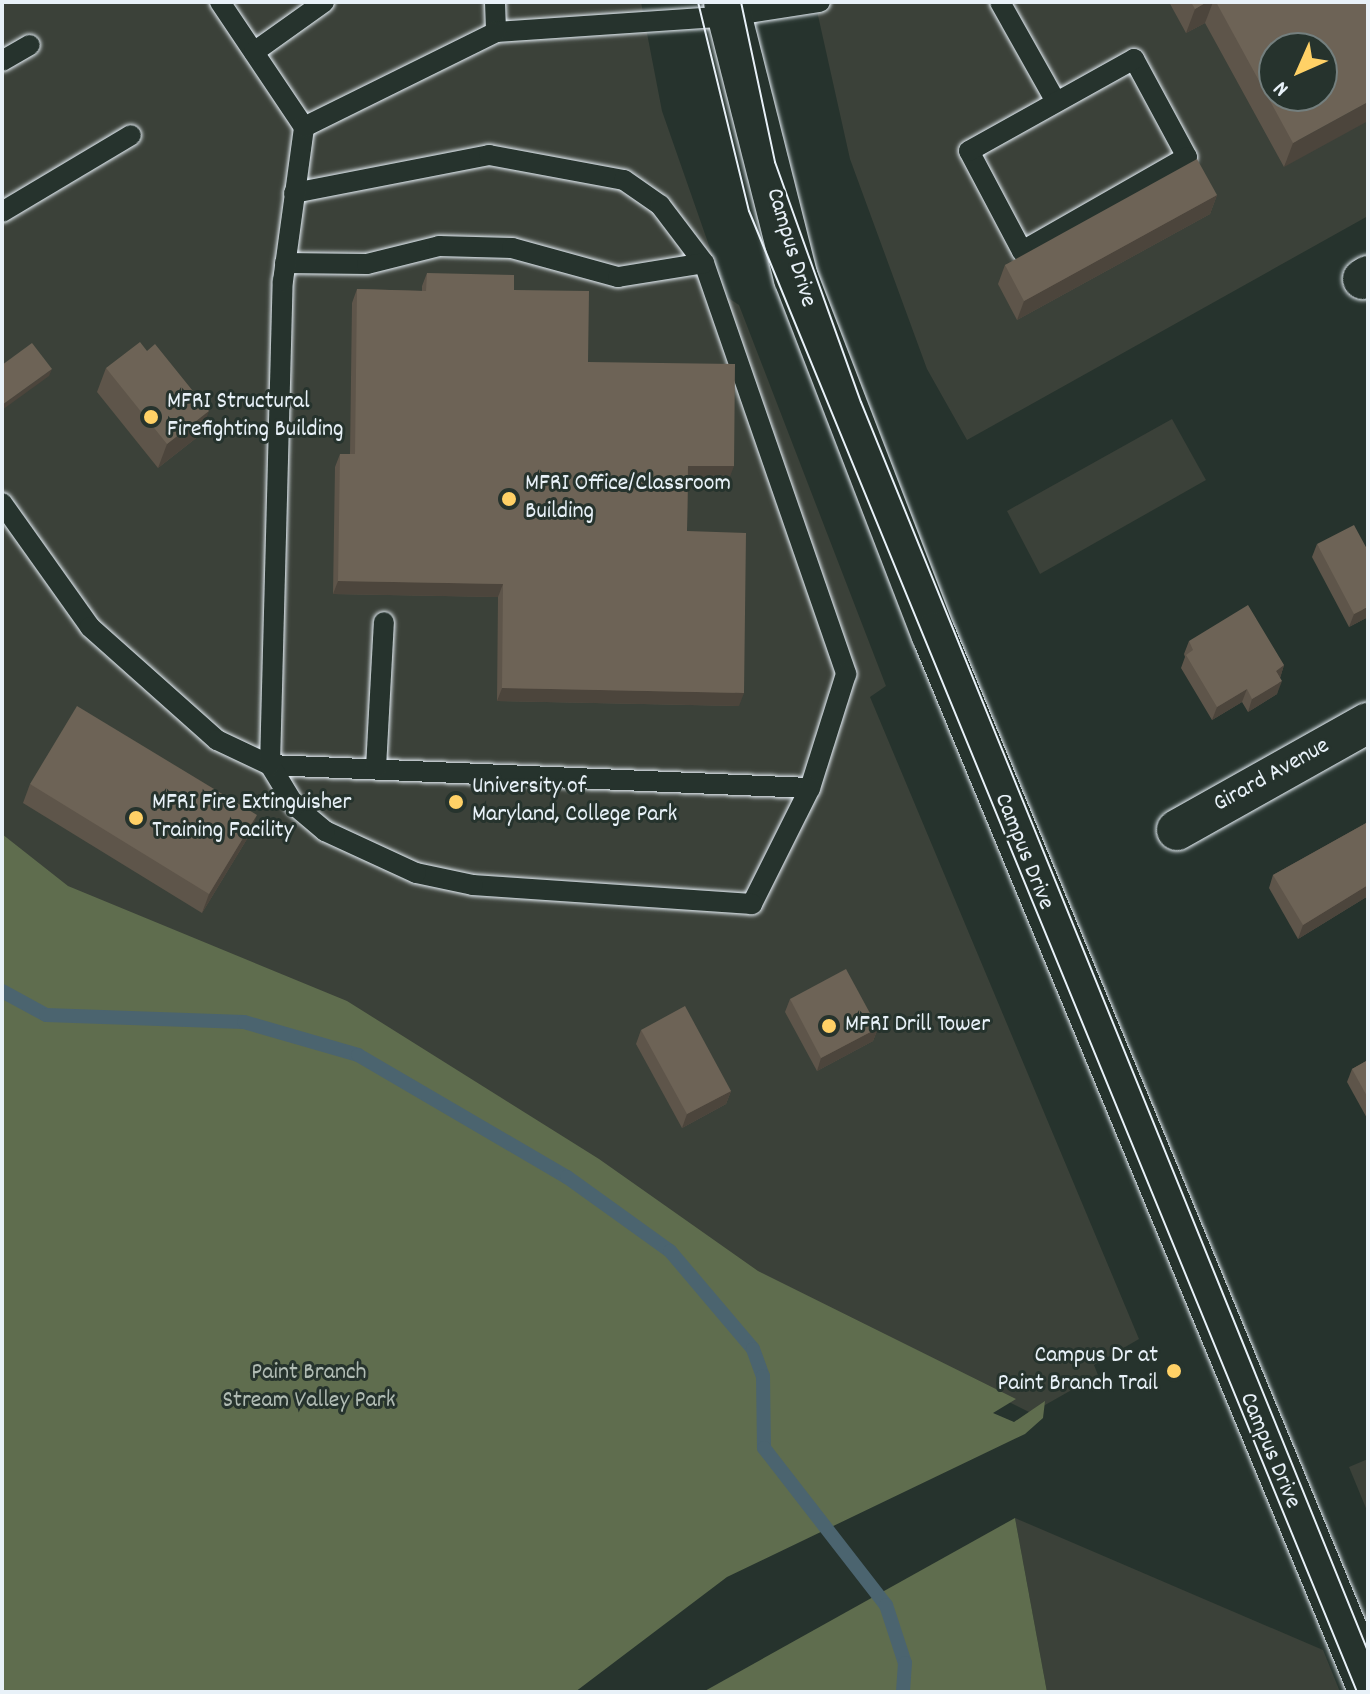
<!DOCTYPE html>
<style>
body{margin:0}
#map{position:relative;width:1370px;height:1694px;overflow:hidden;background:#26332d;font-family:Dekko,sans-serif}
div>[style]{position:absolute}
.built>*{inset:0;background:#3b4139}
.green>*{inset:0;background:#5f6d4e}
.stream>*{height:14px;margin:-7px;padding:0 7px;transform-origin:7px;border-radius:7px;background:#4b646f}
.roads{filter:drop-shadow(0 0 2px #e8f1f8) drop-shadow(0 0 2px #e8f1f8)}
.service>*{height:20px;margin:-10px;padding:0 10px;transform-origin:10px;border-radius:10px;background:#26332d}
.minor>*{height:40px;margin:-20px;padding:0 20px;transform-origin:20px;border-radius:20px;background:#26332d}
.secondary>*{height:44px;margin:-22px;padding:0 22px;transform-origin:22px;border-radius:22px;background:#26332d}
.tram>*{height:2px;margin:-1px;padding:0 1px;transform-origin:1px;border-radius:1px;background:#e8f1f8}
.wall>*{inset:0;background:#5e554a}
.shaded-wall>*{inset:0;background:#4c453c}
.building>*{inset:0;background:#6d6356}
.dots>*{width:22px;height:22px;translate:-50% -50%;box-sizing:border-box;border:4px solid #26332d;border-radius:50%}
span{translate:-50% -50%;white-space:nowrap;text-align:center;line-height:1.15;-webkit-text-stroke:6px #26332d;paint-order:stroke}
.street-label{font-size:24px;color:#e8f1f8}
.poi-label{font-size:24px;color:#e8f1f8}
.left{translate:0 -50%;text-align:left}
.right{translate:-100% -50%;text-align:right}
.park-label{font-size:24px;color:#b1bcb4}
.frame{position:absolute;inset:0;border:4px solid #e8f1f8;pointer-events:none}
.north{position:absolute;left:1258px;top:32px;width:80px;height:80px;box-sizing:border-box;background:#26332d;border:2px solid #747f7e;border-radius:50%;rotate:225deg;font-size:22px;font-weight:700;line-height:32px;text-align:center;color:#e8f1f8}
.north::after{content:'';display:block;margin:auto;width:28px;height:36px;background:#ffd166;clip-path:polygon(50% 0,100% 100%,50% 72%,0 100%)}
</style>
<div id="map">
<div class="built">
<i style="clip-path:polygon(2px 2px,641px 2px,662px 111px,727px 297px,739px 305px,886px 686px,870px 697px,1139px 1339px,1094px 1365px,1098px 1375px,1031px 1413px,2px 904px)"></i>
<i style="clip-path:polygon(evenodd,815px 2px,1368px 2px,1368px 216px,967px 440px,927px 369px,850px 159px,815px 2px,1274px 48px,1322px 48px,1322px 96px,1274px 96px,1274px 48px)"></i>
<i style="clip-path:polygon(1172px 419px,1206px 480px,1040px 574px,1007px 511px)"></i>
<i style="clip-path:polygon(1368px 1459px,1368px 1513px,1349px 1467px)"></i>
<i style="clip-path:polygon(1015px 1518px,1323px 1650px,1340px 1692px,1047px 1692px)"></i>
</div>
<div class="green">
<i style="clip-path:polygon(2px 834px,68px 886px,347px 1001px,599px 1159px,758px 1271px,1016px 1399px,993px 1413px,1014px 1422px,1045px 1401px,1043px 1418px,1025px 1434px,727px 1577px,575px 1692px,2px 1692px)"></i>
<i style="clip-path:polygon(1015px 1518px,1047px 1692px,703px 1692px)"></i>
</div>
<div class="stream">
<i style="left:2px;top:991px;width:50px;rotate:28.6deg"></i>
<i style="left:46px;top:1015px;width:198px;rotate:2deg"></i>
<i style="left:244px;top:1022px;width:119px;rotate:16.1deg"></i>
<i style="left:358px;top:1055px;width:242px;rotate:30.3deg"></i>
<i style="left:567px;top:1177px;width:127px;rotate:35.7deg"></i>
<i style="left:670px;top:1251px;width:128px;rotate:49.7deg"></i>
<i style="left:753px;top:1349px;width:29px;rotate:70deg"></i>
<i style="left:763px;top:1376px;width:72px;rotate:89.2deg"></i>
<i style="left:764px;top:1448px;width:199px;rotate:52.2deg"></i>
<i style="left:886px;top:1605px;width:61px;rotate:71.9deg"></i>
<i style="left:905px;top:1663px;width:29px;rotate:94deg"></i>
</div>
<div class="roads">
<div class="service">
<i style="left:220px;top:2px;width:151px;rotate:56.1deg"></i>
<i style="left:495px;top:2px;width:30px;rotate:88deg"></i>
<i style="left:496px;top:32px;width:233px;rotate:-3.9deg"></i>
<i style="left:728px;top:16px;width:93px;rotate:-8.7deg"></i>
<i style="left:1000px;top:2px;width:112px;rotate:60.7deg"></i>
<i style="left:254px;top:52px;width:86px;rotate:-35.5deg"></i>
<i style="left:1134px;top:59px;width:111px;rotate:61.6deg"></i>
<i style="left:1187px;top:157px;width:190px;rotate:150.3deg"></i>
<i style="left:1022px;top:251px;width:113px;rotate:-117.9deg"></i>
<i style="left:969px;top:151px;width:189px;rotate:-29.1deg"></i>
<i style="left:2px;top:61px;width:32px;rotate:-30deg"></i>
<i style="left:294px;top:193px;width:199px;rotate:-11deg"></i>
<i style="left:489px;top:155px;width:137px;rotate:10.5deg"></i>
<i style="left:624px;top:180px;width:44px;rotate:34.8deg"></i>
<i style="left:660px;top:205px;width:73px;rotate:52.8deg"></i>
<i style="left:704px;top:263px;width:435px;rotate:70.9deg"></i>
<i style="left:846px;top:674px;width:120px;rotate:107.5deg"></i>
<i style="left:2px;top:212px;width:150px;rotate:-30.8deg"></i>
<i style="left:285px;top:263px;width:82px;rotate:0.7deg"></i>
<i style="left:367px;top:264px;width:74px;rotate:-14deg"></i>
<i style="left:439px;top:246px;width:73px;rotate:1.6deg"></i>
<i style="left:512px;top:248px;width:110px;rotate:15.3deg"></i>
<i style="left:618px;top:277px;width:87px;rotate:-9.2deg"></i>
<i style="left:2px;top:503px;width:152px;rotate:54.6deg"></i>
<i style="left:90px;top:627px;width:170px;rotate:41.7deg"></i>
<i style="left:217px;top:740px;width:59px;rotate:25.3deg"></i>
<i style="left:270px;top:765px;width:540px;rotate:2.44deg"></i>
<i style="left:810px;top:788px;width:130px;rotate:116.6deg"></i>
<i style="left:752px;top:904px;width:280px;rotate:-176.1deg"></i>
<i style="left:473px;top:885px;width:58px;rotate:-168.1deg"></i>
<i style="left:416px;top:873px;width:100px;rotate:-155.2deg"></i>
<i style="left:325px;top:831px;width:39px;rotate:-140deg"></i>
<i style="left:295px;top:806px;width:48px;rotate:-121.4deg"></i>
<i style="left:270px;top:765px;width:484px;rotate:-88.5deg"></i>
<i style="left:283px;top:281px;width:155px;rotate:-82.2deg"></i>
<i style="left:304px;top:127px;width:214px;rotate:-26.3deg"></i>
<i style="left:376px;top:768px;width:146px;rotate:-86.9deg"></i>
</div>
<div class="minor">
<i style="left:1363px;top:279px;width:6px;rotate:-31deg"></i>
<i style="left:1177px;top:830px;width:219px;rotate:-29.3deg"></i>
</div>
<div class="secondary">
<i style="left:726px;top:2px;width:285px;rotate:75.8deg"></i>
<i style="left:796px;top:278px;width:383px;rotate:68.9deg"></i>
<i style="left:934px;top:635px;width:1136px;rotate:67.54deg"></i>
</div>
</div>
<div class="tram">
<i style="left:698px;top:2px;width:215px;rotate:76.3deg"></i>
<i style="left:749px;top:211px;width:1601px;rotate:67.68deg"></i>
<i style="left:741px;top:2px;width:164px;rotate:78deg"></i>
<i style="left:775px;top:162px;width:255px;rotate:70.3deg"></i>
<i style="left:861px;top:402px;width:1348px;rotate:67.91deg"></i>
</div>
<div class="wall">
<i style="clip-path:polygon(1169px 2px,1368px 2px,1284px 167px,1205px 23px,1186px 33px)"></i>
<i style="clip-path:polygon(1217px 195px,1210px 214px,1017px 320px,998px 284px,1005px 265px)"></i>
<i style="clip-path:polygon(427px 273px,514px 290px,588px 362px,729px 479px,688px 479px,687px 531px,739px 706px,497px 701px,498px 597px,333px 594px,335px 467px,340px 454px,350px 454px,352px 303px,357px 289px,422px 291px,422px 286px)"></i>
<i style="clip-path:polygon(106px 368px,200px 435px,158px 468px,97px 392px)"></i>
<i style="clip-path:polygon(1317px 544px,1368px 617px,1349px 627px,1312px 557px)"></i>
<i style="clip-path:polygon(1189px 641px,1284px 665px,1280px 678px,1277px 694px,1248px 712px,1242px 702px,1212px 720px,1181px 668px,1185px 657px,1184px 654px)"></i>
<i style="clip-path:polygon(30px 784px,250px 834px,202px 913px,23px 803px)"></i>
<i style="clip-path:polygon(1368px 822px,1368px 896px,1298px 939px,1269px 888px,1273px 875px)"></i>
<i style="clip-path:polygon(790px 999px,878px 1028px,873px 1041px,817px 1071px,785px 1012px)"></i>
<i style="clip-path:polygon(641px 1030px,731px 1091px,726px 1104px,682px 1128px,636px 1044px)"></i>
<i style="clip-path:polygon(1368px 1060px,1368px 1120px,1347px 1082px,1352px 1069px)"></i>
</div>
<div class="shaded-wall">
<i style="clip-path:polygon(1207px 2px,1213px 2px,1205px 23px,1186px 33px,1195px 9px)"></i>
<i style="clip-path:polygon(1368px 102px,1368px 121px,1284px 167px,1293px 143px)"></i>
<i style="clip-path:polygon(1217px 195px,1210px 214px,1017px 320px,1024px 301px)"></i>
<i style="clip-path:polygon(52px 369px,49px 376px,2px 410px,2px 405px)"></i>
<i style="clip-path:polygon(209px 411px,200px 435px,158px 468px,167px 444px)"></i>
<i style="clip-path:polygon(688px 466px,734px 466px,729px 479px,683px 479px)"></i>
<i style="clip-path:polygon(338px 581px,503px 584px,498px 597px,333px 594px)"></i>
<i style="clip-path:polygon(1368px 607px,1368px 617px,1349px 627px,1354px 614px)"></i>
<i style="clip-path:polygon(1284px 665px,1280px 678px,1276px 671px)"></i>
<i style="clip-path:polygon(1282px 681px,1277px 694px,1248px 712px,1252px 699px)"></i>
<i style="clip-path:polygon(502px 688px,744px 693px,739px 706px,497px 701px)"></i>
<i style="clip-path:polygon(1247px 689px,1242px 702px,1212px 720px,1217px 707px)"></i>
<i style="clip-path:polygon(257px 815px,250px 834px,202px 913px,209px 894px)"></i>
<i style="clip-path:polygon(1368px 885px,1368px 896px,1298px 939px,1303px 925px)"></i>
<i style="clip-path:polygon(878px 1028px,873px 1041px,817px 1071px,821px 1058px)"></i>
<i style="clip-path:polygon(731px 1091px,726px 1104px,682px 1128px,687px 1114px)"></i>
</div>
<div class="building">
<i style="clip-path:polygon(1191px 2px,1207px 2px,1195px 9px)"></i>
<i style="clip-path:polygon(evenodd,1216px 2px,1368px 2px,1368px 102px,1293px 143px,1216px 2px,1274px 48px,1322px 48px,1322px 96px,1274px 96px,1274px 48px)"></i>
<i style="clip-path:polygon(1197px 159px,1217px 195px,1024px 301px,1005px 265px)"></i>
<i style="clip-path:polygon(427px 273px,514px 275px,514px 290px,589px 291px,588px 362px,735px 364px,734px 466px,688px 466px,687px 531px,746px 533px,744px 693px,502px 688px,503px 584px,338px 581px,340px 454px,355px 454px,357px 289px,426px 291px)"></i>
<i style="clip-path:polygon(140px 342px,147px 351px,155px 344px,209px 411px,167px 444px,106px 368px)"></i>
<i style="clip-path:polygon(32px 343px,52px 369px,2px 405px,2px 365px)"></i>
<i style="clip-path:polygon(1354px 525px,1367px 549px,1368px 548px,1368px 607px,1354px 614px,1317px 544px)"></i>
<i style="clip-path:polygon(1248px 605px,1284px 665px,1276px 671px,1282px 681px,1252px 699px,1247px 689px,1217px 707px,1186px 655px,1193px 650px,1189px 641px)"></i>
<i style="clip-path:polygon(77px 706px,257px 815px,209px 894px,30px 784px)"></i>
<i style="clip-path:polygon(1368px 822px,1368px 885px,1303px 925px,1273px 875px)"></i>
<i style="clip-path:polygon(846px 969px,878px 1028px,821px 1058px,790px 999px)"></i>
<i style="clip-path:polygon(685px 1006px,731px 1091px,687px 1114px,641px 1030px)"></i>
<i style="clip-path:polygon(1368px 1060px,1368px 1098px,1352px 1069px)"></i>
</div>
<div class="dots">
<i style="left:151px;top:417px;background:#ffd166"></i>
<i style="left:509px;top:499px;background:#ffd166"></i>
<i style="left:456px;top:802px;background:#ffd166"></i>
<i style="left:136px;top:818px;background:#ffd166"></i>
<i style="left:829px;top:1026px;background:#ffd166"></i>
<i style="left:1174px;top:1371px;background:#ffd166"></i>
</div>
<div class="street-label">
<span style="left:790px;top:248px;rotate:73deg">Campus Drive</span>
<span style="left:1272px;top:776px;rotate:-29deg">Girard Avenue</span>
<span style="left:1023px;top:852px;rotate:68deg">Campus Drive</span>
<span style="left:1269px;top:1451px;rotate:67deg">Campus Drive</span>
</div>
<div class="poi-label">
<span class="left" style="left:167px;top:417px">MFRI Structural<br>Firefighting Building</span>
<span class="left" style="left:525px;top:499px">MFRI Office/Classroom<br>Building</span>
<span class="left" style="left:472px;top:802px">University of<br>Maryland, College Park</span>
<span class="left" style="left:152px;top:818px">MFRI Fire Extinguisher<br>Training Facility</span>
<span class="left" style="left:845px;top:1026px">MFRI Drill Tower</span>
<span class="right" style="left:1158px;top:1371px">Campus Dr at<br>Paint Branch Trail</span>
</div>
<div class="park-label">
<span style="left:309px;top:1388px">Paint Branch<br>Stream Valley Park</span>
</div>
<div class="frame"></div>
<div class="north">N</div>
</div>
